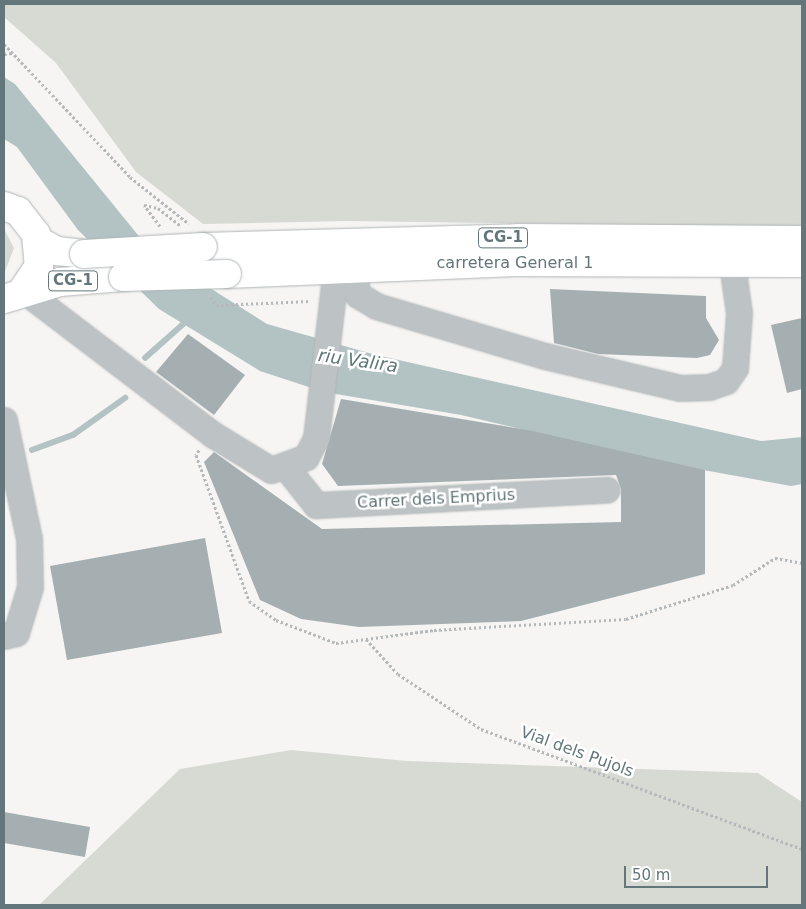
<!DOCTYPE html>
<style>
body{margin:0}
#map{position:relative;width:806px;height:909px;overflow:hidden;background:#f6f5f3;font-family:"DejaVu Sans",sans-serif}
div>[style]{position:absolute}
.green>*{inset:0;background:#d7dad2}
.water>*{inset:0;background:#b3c3c4}
.stream>*{height:5.5px;margin:-2.75px;padding:0 2.75px;transform-origin:2.75px;border-radius:2.75px;background:#b3c3c4}
.building>*{inset:0;background:#a5afb1}
.path>*{height:3px;margin-top:-1.5px;transform-origin:0;background:repeating-linear-gradient(90deg,#b5b9bb 0 2.5px,transparent 0 5px)}
.roads{filter:drop-shadow(0 0 1px #b0b5b7) drop-shadow(0 0 1px #b0b5b7)}
.minor>*{height:25px;margin:-12.5px;padding:0 12.5px;transform-origin:12.5px;border-radius:12.5px;background:#bdc2c4}
.highway>*{height:28px;margin:-14px;padding:0 14px;transform-origin:14px;border-radius:14px;background:#fff}
.bridges{filter:drop-shadow(0 0 1px #b0b5b7) drop-shadow(0 0 1px #b0b5b7)}
.highway-bridge>*{height:28px;margin:-14px;padding:0 14px;transform-origin:14px;border-radius:14px;background:#fff}
span{translate:-50% -50%;white-space:nowrap;text-align:center;line-height:1.15;-webkit-text-stroke:5px #fff;paint-order:stroke}
.shield-label span{padding:1px 4px;background:#fff;border:1px solid;border-radius:4px;-webkit-text-stroke-width:0}
.shield-label{font-size:15px;color:#63767b;font-weight:700}
.street-label{font-size:16px;color:#63767b}
.water-label{font-size:18px;color:#5e7677;font-style:italic}
.frame{position:absolute;inset:0;border:5px solid #63767b;pointer-events:none}
.scale{position:absolute;left:624px;top:866px;width:144px;height:22px;box-sizing:border-box;border:2px solid #63767b;border-top:0;padding-left:6px;font-size:15px;line-height:18px;white-space:nowrap;color:#63767b;-webkit-text-stroke:4px #fff;paint-order:stroke}
</style>
<div id="map">
<div class="green">
<i style="clip-path:polygon(4px 4px,802px 4px,802px 227px,345px 221px,203px 224px,136px 172px,56px 63px,4px 17px)"></i>
<i style="clip-path:polygon(4px 229px,14px 248px,4px 274px)"></i>
<i style="clip-path:polygon(291px 750px,407px 761px,758px 773px,802px 802px,802px 905px,39px 905px,180px 769px)"></i>
</div>
<div class="water">
<i style="clip-path:polygon(4px 77px,15px 84px,151px 251px,267px 324px,376px 355px,761px 441px,802px 437px,802px 484px,791px 486px,670px 464px,461px 415px,324px 392px,260px 371px,159px 309px,78px 230px,17px 147px,4px 139px)"></i>
</div>
<div class="stream">
<i style="left:145px;top:358px;width:57px;rotate:-41.5deg"></i>
<i style="left:32px;top:450px;width:44px;rotate:-20.1deg"></i>
<i style="left:73px;top:435px;width:64px;rotate:-35.4deg"></i>
</div>
<div class="building">
<i style="clip-path:polygon(550px 289px,706px 296px,706px 318px,719px 340px,710px 355px,697px 358px,598px 354px,554px 343px)"></i>
<i style="clip-path:polygon(802px 318px,802px 389px,787px 393px,771px 325px)"></i>
<i style="clip-path:polygon(188px 334px,245px 375px,214px 415px,156px 372px)"></i>
<i style="clip-path:polygon(341px 399px,528px 430px,705px 470px,705px 574px,521px 621px,359px 627px,301px 619px,260px 600px,204px 462px,214px 452px,322px 529px,621px 522px,621px 489px,616px 475px,338px 486px,322px 464px)"></i>
<i style="clip-path:polygon(205px 538px,222px 633px,67px 660px,50px 566px)"></i>
<i style="clip-path:polygon(4px 812px,90px 827px,85px 857px,4px 843px)"></i>
</div>
<div class="path">
<i style="left:4px;top:44px;width:183px;rotate:46.5deg"></i>
<i style="left:130px;top:177px;width:75px;rotate:38.5deg"></i>
<i style="left:4px;top:54px;width:8px;rotate:-7deg"></i>
<i style="left:160px;top:226px;width:26px;rotate:-127deg"></i>
<i style="left:144px;top:205px;width:14px;rotate:12deg"></i>
<i style="left:158px;top:208px;width:28px;rotate:38deg"></i>
<i style="left:210px;top:297px;width:10px;rotate:53deg"></i>
<i style="left:216px;top:305px;width:94px;rotate:-2.4deg"></i>
<i style="left:199px;top:450px;width:6px;rotate:121deg"></i>
<i style="left:196px;top:455px;width:155px;rotate:70deg"></i>
<i style="left:249px;top:601px;width:33px;rotate:35deg"></i>
<i style="left:276px;top:620px;width:64px;rotate:21deg"></i>
<i style="left:336px;top:643px;width:99px;rotate:-7.6deg"></i>
<i style="left:434px;top:630px;width:192px;rotate:-3.3deg"></i>
<i style="left:626px;top:619px;width:112px;rotate:-17.6deg"></i>
<i style="left:733px;top:585px;width:50px;rotate:-32.7deg"></i>
<i style="left:775px;top:558px;width:27px;rotate:10deg"></i>
<i style="left:366px;top:639px;width:47px;rotate:47.6deg"></i>
<i style="left:398px;top:674px;width:100px;rotate:33.5deg"></i>
<i style="left:481px;top:729px;width:343px;rotate:20.5deg"></i>
</div>
<div class="roads">
<div class="minor">
<i style="left:352px;top:267px;width:29px;rotate:78deg"></i>
<i style="left:358px;top:295px;width:21px;rotate:31deg"></i>
<i style="left:376px;top:306px;width:176px;rotate:16.5deg"></i>
<i style="left:545px;top:356px;width:139px;rotate:13.3deg"></i>
<i style="left:680px;top:388px;width:29px;rotate:-2deg"></i>
<i style="left:709px;top:387px;width:18px;rotate:-19deg"></i>
<i style="left:726px;top:381px;width:16px;rotate:-55deg"></i>
<i style="left:735px;top:368px;width:55px;rotate:-85.8deg"></i>
<i style="left:739px;top:313px;width:49px;rotate:-98.1deg"></i>
<i style="left:23px;top:290px;width:238px;rotate:37.3deg"></i>
<i style="left:212px;top:434px;width:69px;rotate:31.4deg"></i>
<i style="left:271px;top:470px;width:37px;rotate:-20deg"></i>
<i style="left:306px;top:457px;width:21px;rotate:-62deg"></i>
<i style="left:316px;top:438px;width:170px;rotate:-83.3deg"></i>
<i style="left:4px;top:420px;width:122px;rotate:78.1deg"></i>
<i style="left:29px;top:539px;width:48px;rotate:88.8deg"></i>
<i style="left:30px;top:587px;width:48px;rotate:106.9deg"></i>
<i style="left:16px;top:633px;width:12px;rotate:166deg"></i>
<i style="left:285px;top:466px;width:50px;rotate:51.5deg"></i>
<i style="left:316px;top:505px;width:291px;rotate:-3deg"></i>
</div>
<div class="highway">
<i style="left:4px;top:206px;width:15px;rotate:20deg"></i>
<i style="left:18px;top:211px;width:29px;rotate:52deg"></i>
<i style="left:36px;top:234px;width:32px;rotate:85deg"></i>
<i style="left:39px;top:266px;width:29px;rotate:124deg"></i>
<i style="left:37px;top:240px;width:23px;rotate:29deg"></i>
<i style="left:57px;top:251px;width:27px;rotate:6deg"></i>
<i style="left:203px;top:247px;width:315px;rotate:-1.6deg"></i>
<i style="left:518px;top:238px;width:284px;rotate:0.4deg"></i>
<i style="left:227px;top:274px;width:283px;rotate:-2.4deg"></i>
<i style="left:510px;top:262px;width:292px;rotate:0.2deg"></i>
<i style="left:4px;top:299px;width:59px;rotate:-16.9deg"></i>
<i style="left:60px;top:282px;width:63px;rotate:-4.5deg"></i>
</div>
</div>
<div class="bridges">
<div class="highway-bridge">
<i style="left:84px;top:254px;width:119px;rotate:-3.4deg"></i>
<i style="left:123px;top:277px;width:104px;rotate:-1.7deg"></i>
</div>
</div>
<div class="shield-label">
<span style="left:503px;top:238px">CG-1</span>
<span style="left:73px;top:281px">CG-1</span>
</div>
<div class="street-label">
<span style="left:515px;top:263px">carretera General 1</span>
<span style="left:436px;top:499px;rotate:-3deg">Carrer dels Emprius</span>
<span style="left:577px;top:752px;rotate:20deg">Vial dels Pujols</span>
</div>
<div class="water-label">
<span style="left:358px;top:361px;rotate:8deg">riu Valira</span>
</div>
<div class="frame"></div>
<div class="scale">50 m</div>
</div>
